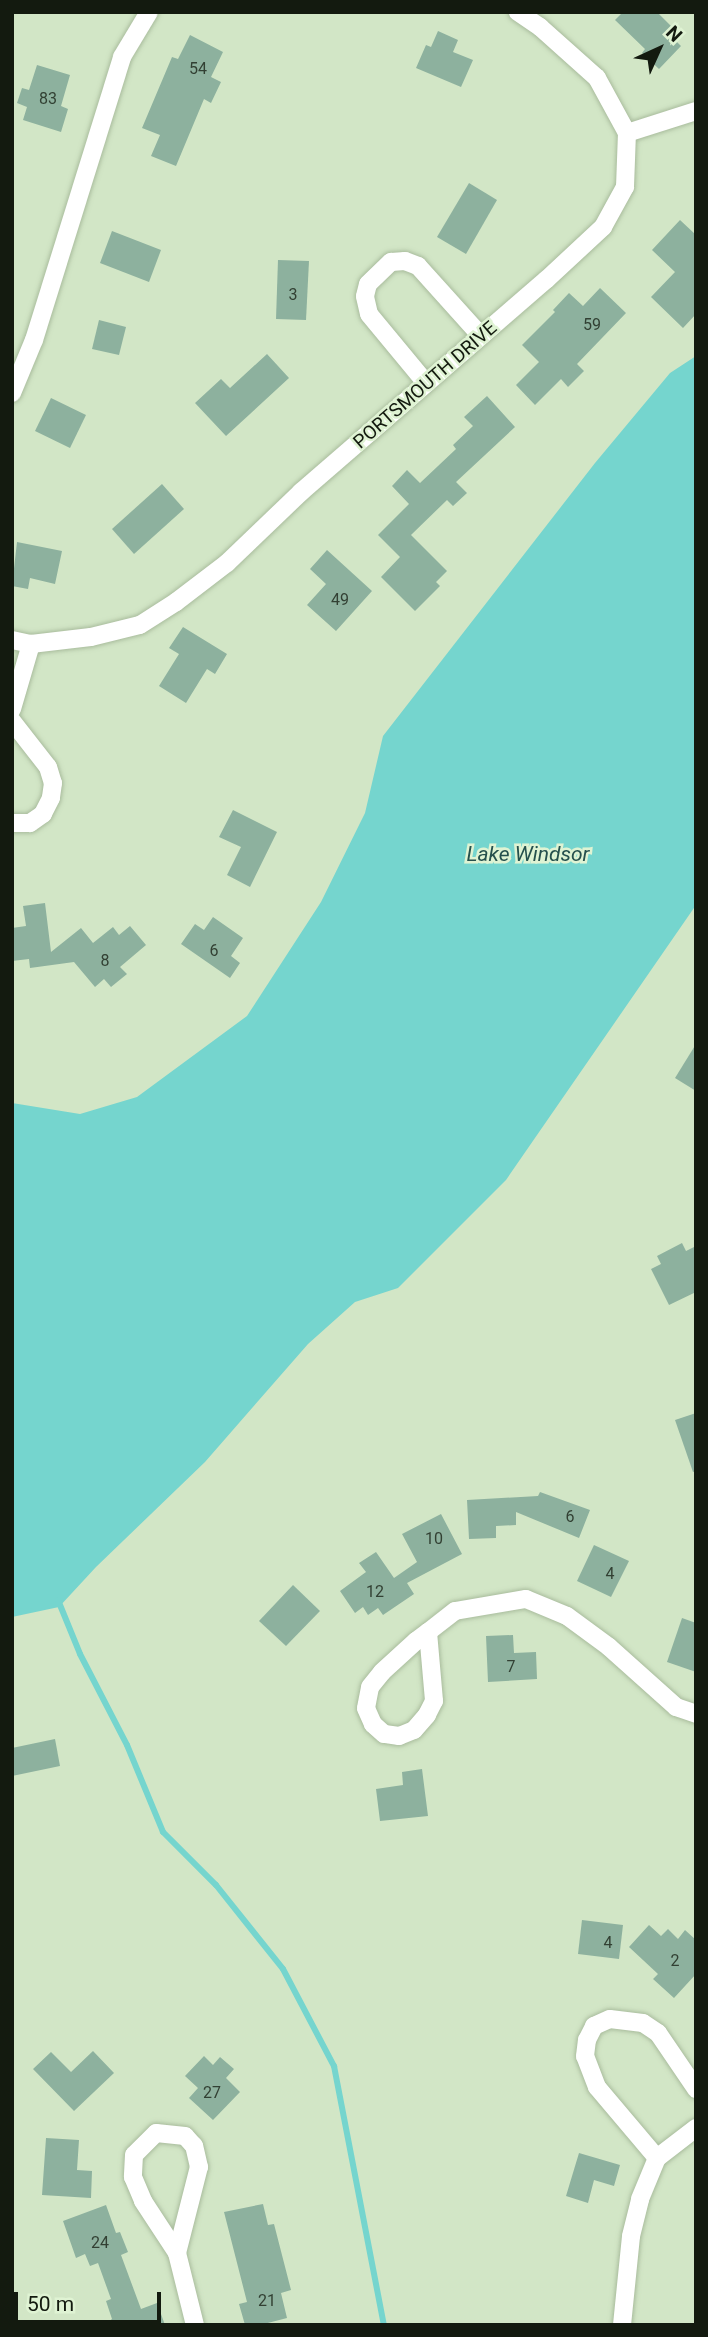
<!DOCTYPE html>
<style>
body{margin:0}
#map{position:relative;width:708px;height:2337px;overflow:hidden;background:#d2e6c6;font-family:Roboto,sans-serif}
div>[style]{position:absolute}
.water>*{inset:0;background:#75d5ce}
.stream>*{height:6px;margin:-3px;padding:0 3px;transform-origin:3px;border-radius:3px;background:#75d5ce}
.building>*{inset:0;background:#8db19e}
.roads{filter:drop-shadow(0 0 2px #a9bc9d) drop-shadow(0 0 2px #a9bc9d)}
.minor>*{height:18px;margin:-9px;padding:0 9px;transform-origin:9px;border-radius:9px;background:#fff}
span{translate:-50% -50%;white-space:nowrap;text-align:center;line-height:1.15;-webkit-text-stroke:5px #dff3d3;paint-order:stroke}
.number-label{font-size:16px;color:#324033}
.number-label span{-webkit-text-stroke-width:0}
.street-label{font-size:19px;color:#131a0f}
.water-label{font-size:21px;color:#25504d;font-style:italic}
.frame{position:absolute;inset:0;border:14px solid #131a0f;pointer-events:none}
.north{position:absolute;left:624px;top:14px;width:70px;height:70px;-webkit-text-stroke:5px #dff3d3;paint-order:stroke;rotate:45deg;font-size:19px;font-weight:700;line-height:28px;text-align:center;color:#131a0f}
.north::after{content:'';display:block;margin:auto;width:24px;height:32px;background:#131a0f;clip-path:polygon(50% 0,100% 100%,50% 72%,0 100%)}
.scale{position:absolute;left:14px;top:2292px;width:147px;height:32px;box-sizing:border-box;border:4px solid #131a0f;border-top:0;padding-left:9px;font-size:21px;line-height:24px;white-space:nowrap;color:#131a0f;-webkit-text-stroke:5px #dff3d3;paint-order:stroke}
</style>
<div id="map">
<div class="water">
<i style="clip-path:polygon(696px 356px,696px 905px,506px 1180px,398px 1288px,355px 1302px,308px 1344px,205px 1462px,96px 1567px,59px 1607px,12px 1617px,12px 1103px,80px 1114px,137px 1097px,247px 1016px,321px 902px,365px 813px,383px 736px,595px 463px,670px 373px)"></i>
</div>
<div class="stream">
<i style="left:58px;top:1600px;width:58px;rotate:67.8deg"></i>
<i style="left:80px;top:1654px;width:102px;rotate:62.7deg"></i>
<i style="left:127px;top:1745px;width:94px;rotate:67.5deg"></i>
<i style="left:163px;top:1832px;width:75px;rotate:45deg"></i>
<i style="left:216px;top:1885px;width:107px;rotate:51.4deg"></i>
<i style="left:283px;top:1969px;width:110px;rotate:62.3deg"></i>
<i style="left:334px;top:2066px;width:264px;rotate:79.1deg"></i>
</div>
<div class="building">
<i style="clip-path:polygon(623px 12px,657px 12px,671px 26px,666px 31px,681px 46px,659px 69px,642px 53px,645px 49px,615px 20px)"></i>
<i style="clip-path:polygon(438px 31px,458px 40px,453px 52px,473px 60px,461px 87px,416px 68px,426px 45px,431px 47px)"></i>
<i style="clip-path:polygon(190px 35px,223px 52px,211px 77px,221px 82px,211px 103px,204px 99px,176px 166px,151px 156px,160px 135px,142px 128px,172px 57px,178px 59px)"></i>
<i style="clip-path:polygon(37px 65px,70px 75px,61px 106px,68px 109px,61px 132px,23px 120px,27px 107px,17px 103px,22px 88px,29px 90px)"></i>
<i style="clip-path:polygon(469px 183px,497px 200px,466px 254px,437px 237px)"></i>
<i style="clip-path:polygon(680px 220px,696px 235px,696px 314px,683px 328px,651px 297px,675px 272px,652px 250px)"></i>
<i style="clip-path:polygon(112px 231px,161px 250px,149px 282px,100px 263px)"></i>
<i style="clip-path:polygon(278px 260px,309px 261px,306px 320px,276px 319px)"></i>
<i style="clip-path:polygon(600px 288px,626px 313px,577px 364px,584px 371px,568px 387px,561px 379px,535px 405px,516px 385px,539px 362px,522px 345px,555px 312px,553px 310px,569px 293px,583px 306px)"></i>
<i style="clip-path:polygon(99px 320px,126px 327px,119px 355px,92px 349px)"></i>
<i style="clip-path:polygon(267px 354px,289px 378px,226px 436px,195px 403px,221px 379px,230px 388px)"></i>
<i style="clip-path:polygon(487px 396px,515px 427px,456px 482px,467px 493px,453px 506px,447px 500px,411px 535px,447px 571px,436px 582px,440px 586px,415px 611px,381px 577px,400px 557px,378px 535px,409px 504px,392px 486px,407px 470px,420px 483px,456px 449px,453px 445px,473px 426px,464px 417px)"></i>
<i style="clip-path:polygon(51px 398px,86px 415px,70px 448px,35px 431px)"></i>
<i style="clip-path:polygon(162px 484px,184px 509px,134px 554px,112px 529px)"></i>
<i style="clip-path:polygon(17px 542px,62px 551px,55px 584px,30px 578px,28px 589px,12px 586px)"></i>
<i style="clip-path:polygon(327px 550px,372px 591px,336px 631px,307px 605px,326px 584px,310px 569px)"></i>
<i style="clip-path:polygon(183px 627px,227px 654px,215px 674px,207px 669px,186px 703px,159px 686px,179px 654px,169px 648px)"></i>
<i style="clip-path:polygon(233px 810px,277px 832px,250px 887px,227px 875px,241px 847px,219px 837px)"></i>
<i style="clip-path:polygon(45px 903px,51px 952px,81px 928px,93px 943px,113px 927px,119px 935px,130px 926px,146px 945px,120px 967px,127px 974px,111px 987px,104px 979px,95px 987px,74px 962px,30px 968px,29px 959px,12px 961px,12px 928px,26px 926px,23px 906px)"></i>
<i style="clip-path:polygon(213px 917px,243px 938px,231px 956px,240px 963px,230px 978px,181px 944px,195px 924px,204px 930px)"></i>
<i style="clip-path:polygon(696px 1044px,696px 1091px,675px 1078px)"></i>
<i style="clip-path:polygon(682px 1243px,686px 1251px,696px 1246px,696px 1292px,669px 1305px,651px 1269px,661px 1264px,657px 1256px)"></i>
<i style="clip-path:polygon(696px 1413px,696px 1471px,693px 1472px,675px 1420px)"></i>
<i style="clip-path:polygon(540px 1492px,590px 1510px,579px 1538px,516px 1512px,516px 1525px,496px 1526px,496px 1538px,469px 1539px,467px 1500px,538px 1496px)"></i>
<i style="clip-path:polygon(441px 1514px,462px 1554px,407px 1583px,414px 1594px,383px 1615px,378px 1608px,368px 1615px,363px 1607px,355px 1613px,340px 1591px,366px 1572px,359px 1563px,376px 1552px,394px 1578px,417px 1562px,402px 1534px)"></i>
<i style="clip-path:polygon(594px 1545px,629px 1561px,611px 1597px,577px 1581px)"></i>
<i style="clip-path:polygon(293px 1585px,320px 1611px,286px 1646px,259px 1621px)"></i>
<i style="clip-path:polygon(682px 1618px,696px 1623px,696px 1672px,667px 1662px)"></i>
<i style="clip-path:polygon(513px 1635px,514px 1653px,536px 1652px,537px 1679px,488px 1682px,486px 1636px)"></i>
<i style="clip-path:polygon(55px 1739px,60px 1766px,12px 1776px,12px 1748px)"></i>
<i style="clip-path:polygon(422px 1769px,428px 1816px,380px 1821px,376px 1789px,403px 1785px,402px 1772px)"></i>
<i style="clip-path:polygon(582px 1920px,623px 1925px,619px 1959px,578px 1954px)"></i>
<i style="clip-path:polygon(649px 1925px,661px 1936px,668px 1929px,678px 1939px,685px 1930px,696px 1940px,696px 1974px,674px 1998px,653px 1979px,658px 1974px,629px 1947px)"></i>
<i style="clip-path:polygon(93px 2051px,114px 2073px,74px 2111px,33px 2069px,51px 2052px,71px 2072px)"></i>
<i style="clip-path:polygon(204px 2056px,213px 2065px,220px 2057px,234px 2069px,226px 2078px,240px 2092px,213px 2120px,189px 2098px,198px 2088px,185px 2076px)"></i>
<i style="clip-path:polygon(46px 2138px,79px 2140px,77px 2170px,92px 2171px,91px 2198px,42px 2195px)"></i>
<i style="clip-path:polygon(579px 2153px,620px 2165px,614px 2186px,594px 2180px,588px 2203px,566px 2196px)"></i>
<i style="clip-path:polygon(263px 2204px,268px 2225px,274px 2224px,291px 2290px,281px 2293px,287px 2318px,260px 2325px,245px 2325px,239px 2304px,247px 2302px,224px 2212px)"></i>
<i style="clip-path:polygon(106px 2205px,116px 2233px,120px 2232px,128px 2252px,121px 2255px,141px 2309px,157px 2303px,165px 2325px,104px 2325px,112px 2319px,106px 2301px,111px 2299px,98px 2263px,90px 2266px,85px 2254px,76px 2258px,63px 2221px)"></i>
</div>
<div class="roads">
<div class="minor">
<i style="left:627px;top:133px;width:72px;rotate:-17.7deg"></i>
<i style="left:426px;top:383px;width:89px;rotate:-129.6deg"></i>
<i style="left:369px;top:314px;width:18px;rotate:-103deg"></i>
<i style="left:365px;top:296px;width:12px;rotate:-76deg"></i>
<i style="left:368px;top:284px;width:32px;rotate:-44deg"></i>
<i style="left:391px;top:262px;width:14px;rotate:-4deg"></i>
<i style="left:405px;top:261px;width:14px;rotate:21deg"></i>
<i style="left:418px;top:266px;width:94px;rotate:48deg"></i>
<i style="left:12px;top:393px;width:57px;rotate:-67.5deg"></i>
<i style="left:34px;top:340px;width:296px;rotate:-72.7deg"></i>
<i style="left:122px;top:57px;width:52px;rotate:-59deg"></i>
<i style="left:12px;top:640px;width:19px;rotate:12deg"></i>
<i style="left:31px;top:644px;width:60px;rotate:-6.7deg"></i>
<i style="left:91px;top:637px;width:50px;rotate:-13.8deg"></i>
<i style="left:140px;top:625px;width:43px;rotate:-32.6deg"></i>
<i style="left:176px;top:602px;width:64px;rotate:-37.4deg"></i>
<i style="left:227px;top:563px;width:103px;rotate:-43.8deg"></i>
<i style="left:301px;top:492px;width:324px;rotate:-40.9deg"></i>
<i style="left:546px;top:280px;width:78px;rotate:-42.9deg"></i>
<i style="left:603px;top:227px;width:46px;rotate:-61.2deg"></i>
<i style="left:625px;top:187px;width:54px;rotate:-87.9deg"></i>
<i style="left:627px;top:133px;width:63px;rotate:-118.6deg"></i>
<i style="left:597px;top:78px;width:76px;rotate:-138.2deg"></i>
<i style="left:540px;top:27px;width:27px;rotate:-146deg"></i>
<i style="left:12px;top:709px;width:68px;rotate:-73.7deg"></i>
<i style="left:12px;top:721px;width:58px;rotate:52deg"></i>
<i style="left:48px;top:767px;width:17px;rotate:73deg"></i>
<i style="left:53px;top:783px;width:15px;rotate:98deg"></i>
<i style="left:51px;top:798px;width:18px;rotate:117deg"></i>
<i style="left:43px;top:814px;width:16px;rotate:145deg"></i>
<i style="left:30px;top:823px;width:18px;rotate:180deg"></i>
<i style="left:428px;top:1632px;width:69px;rotate:85deg"></i>
<i style="left:434px;top:1701px;width:16px;rotate:117deg"></i>
<i style="left:427px;top:1715px;width:20px;rotate:131deg"></i>
<i style="left:414px;top:1730px;width:16px;rotate:158deg"></i>
<i style="left:399px;top:1736px;width:15px;rotate:-172deg"></i>
<i style="left:384px;top:1734px;width:15px;rotate:-138deg"></i>
<i style="left:373px;top:1724px;width:17px;rotate:-114deg"></i>
<i style="left:366px;top:1708px;width:21px;rotate:-79deg"></i>
<i style="left:370px;top:1687px;width:19px;rotate:-51deg"></i>
<i style="left:382px;top:1672px;width:46px;rotate:-42.4deg"></i>
<i style="left:416px;top:1641px;width:15px;rotate:-37deg"></i>
<i style="left:428px;top:1632px;width:34px;rotate:-38deg"></i>
<i style="left:455px;top:1611px;width:72px;rotate:-9.6deg"></i>
<i style="left:526px;top:1599px;width:44px;rotate:22.5deg"></i>
<i style="left:567px;top:1616px;width:52px;rotate:36.4deg"></i>
<i style="left:609px;top:1647px;width:90px;rotate:41.8deg"></i>
<i style="left:676px;top:1707px;width:21px;rotate:19deg"></i>
<i style="left:657px;top:2158px;width:93px;rotate:-130.2deg"></i>
<i style="left:597px;top:2087px;width:33px;rotate:-111deg"></i>
<i style="left:585px;top:2056px;width:16px;rotate:-83deg"></i>
<i style="left:587px;top:2040px;width:16px;rotate:-63deg"></i>
<i style="left:594px;top:2026px;width:17px;rotate:-24deg"></i>
<i style="left:610px;top:2019px;width:33px;rotate:7deg"></i>
<i style="left:643px;top:2023px;width:18px;rotate:34deg"></i>
<i style="left:658px;top:2033px;width:68px;rotate:55.8deg"></i>
<i style="left:177px;top:2253px;width:89px;rotate:-75.7deg"></i>
<i style="left:199px;top:2167px;width:22px;rotate:-103deg"></i>
<i style="left:194px;top:2146px;width:13px;rotate:-132deg"></i>
<i style="left:185px;top:2136px;width:29px;rotate:-174deg"></i>
<i style="left:156px;top:2133px;width:31px;rotate:135deg"></i>
<i style="left:134px;top:2155px;width:22px;rotate:93deg"></i>
<i style="left:133px;top:2177px;width:26px;rotate:67deg"></i>
<i style="left:143px;top:2201px;width:62px;rotate:56.8deg"></i>
<i style="left:177px;top:2253px;width:74px;rotate:76deg"></i>
<i style="left:622px;top:2325px;width:89px;rotate:-84.2deg"></i>
<i style="left:631px;top:2236px;width:38px;rotate:-76deg"></i>
<i style="left:640px;top:2199px;width:44px;rotate:-67.5deg"></i>
<i style="left:657px;top:2158px;width:49px;rotate:-37.6deg"></i>
</div>
</div>
<div class="number-label">
<span style="left:198px;top:69px">54</span>
<span style="left:48px;top:99px">83</span>
<span style="left:293px;top:295px">3</span>
<span style="left:592px;top:325px">59</span>
<span style="left:340px;top:600px">49</span>
<span style="left:214px;top:951px">6</span>
<span style="left:105px;top:961px">8</span>
<span style="left:570px;top:1517px">6</span>
<span style="left:434px;top:1539px">10</span>
<span style="left:610px;top:1574px">4</span>
<span style="left:375px;top:1592px">12</span>
<span style="left:511px;top:1667px">7</span>
<span style="left:608px;top:1943px">4</span>
<span style="left:675px;top:1961px">2</span>
<span style="left:212px;top:2093px">27</span>
<span style="left:100px;top:2243px">24</span>
<span style="left:267px;top:2301px">21</span>
</div>
<div class="street-label">
<span style="left:425px;top:385px;rotate:-41deg">PORTSMOUTH DRIVE</span>
</div>
<div class="water-label">
<span style="left:528px;top:854px">Lake Windsor</span>
</div>
<div class="frame"></div>
<div class="north">N</div>
<div class="scale">50 m</div>
</div>
